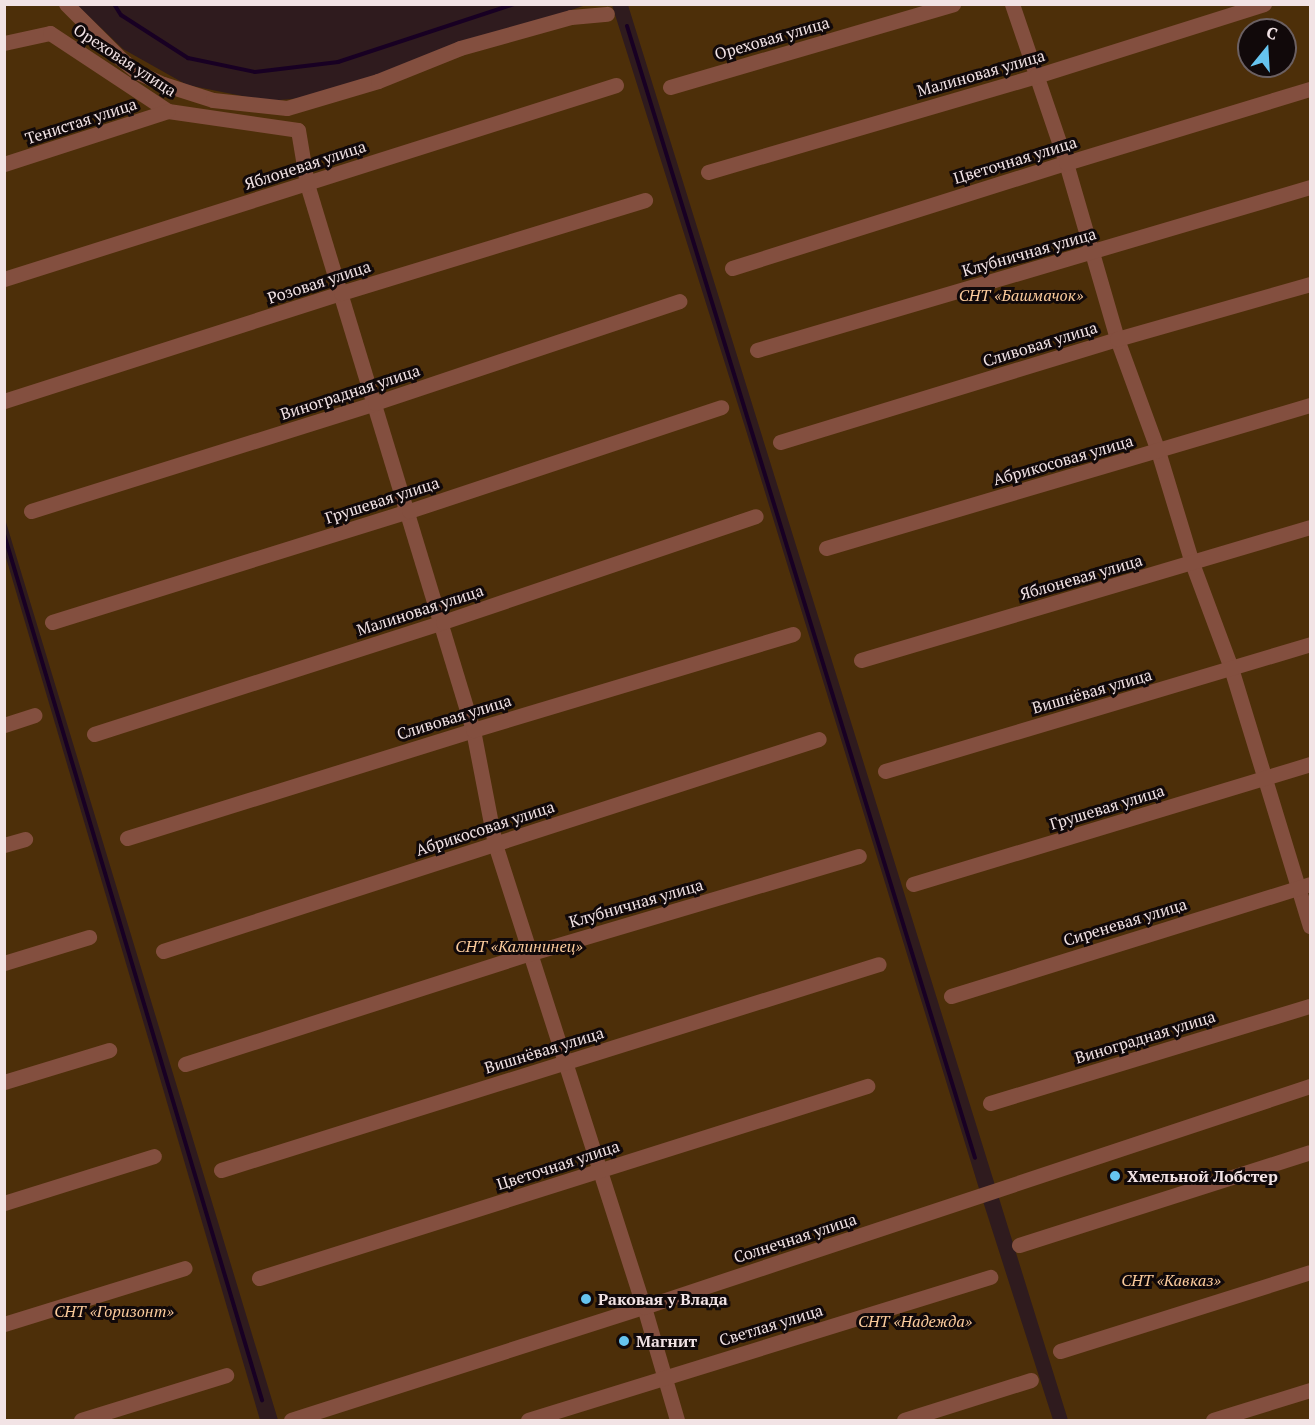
<!DOCTYPE html>
<meta charset="utf-8">
<style>
body{margin:0}
#map{position:relative;width:1315px;height:1425px;overflow:hidden;background:#2f1b1e;font-family:"PT Serif",serif}
div>[style]{position:absolute}
.green>*{inset:0;background:#4d2f09}
.stream>*{height:4px;margin:-2px;padding:0 2px;transform-origin:2px;border-radius:2px;background:#180023}
.minor>*{height:15px;margin:-7.5px;padding:0 7.5px;transform-origin:7.5px;border-radius:7.5px;background:#834f3f}
.dots>*{width:16px;height:16px;translate:-50% -50%;box-sizing:border-box;border:3px solid #11090a;border-radius:50%}
span{translate:-50% -50%;white-space:nowrap;text-align:center;line-height:1.15;-webkit-text-stroke:6px #11090a;paint-order:stroke}
.street-label{font-size:16px;color:#f2e3e5}
.park-label{font-size:16px;color:#fbcb9c;font-style:italic}
.poi-label{font-size:16px;color:#f2e3e5;font-weight:700}
.left{translate:0 -50%;text-align:left}
.frame{position:absolute;inset:0;border:6px solid #f2e3e5;pointer-events:none}
.north{position:absolute;left:1237px;top:18px;width:60px;height:60px;box-sizing:border-box;background:#11090a;border:2px solid #6b6062;border-radius:50%;rotate:18deg;font-size:16px;font-weight:700;line-height:24px;text-align:center;color:#f2e3e5}
.north::after{content:'';display:block;margin:auto;width:21px;height:27px;background:#66c4ef;clip-path:polygon(50% 0,100% 100%,50% 72%,0 100%)}
</style>
<div id="map">
<div class="green">
<i style="clip-path:polygon(4px 5px,77px 5px,123px 49px,187px 85px,268px 101px,314px 97px,586px 5px,612px 5px,745px 427px,981px 1195px,1053px 1420px,278px 1420px,5px 519px)"></i>
<i style="clip-path:polygon(evenodd,628px 5px,1310px 5px,1310px 1420px,1068px 1420px,628px 5px,1249px 30px,1285px 30px,1285px 66px,1249px 66px,1249px 30px)"></i>
<i style="clip-path:polygon(4px 551px,154px 1058px,260px 1420px,5px 1420px)"></i>
</div>
<div class="stream">
<i style="left:114px;top:4px;width:13px;rotate:58deg"></i>
<i style="left:121px;top:15px;width:80px;rotate:32.7deg"></i>
<i style="left:188px;top:58px;width:68px;rotate:11.8deg"></i>
<i style="left:255px;top:72px;width:84px;rotate:-6.9deg"></i>
<i style="left:338px;top:62px;width:185px;rotate:-18.2deg"></i>
<i style="left:627px;top:26px;width:1184px;rotate:72.91deg"></i>
<i style="left:4px;top:534px;width:904px;rotate:73.41deg"></i>
</div>
<div class="minor">
<i style="left:66px;top:4px;width:78px;rotate:45deg"></i>
<i style="left:121px;top:59px;width:21px;rotate:39deg"></i>
<i style="left:137px;top:72px;width:29px;rotate:25deg"></i>
<i style="left:163px;top:84px;width:52px;rotate:17.7deg"></i>
<i style="left:213px;top:100px;width:74px;rotate:6.2deg"></i>
<i style="left:287px;top:108px;width:95px;rotate:-16.5deg"></i>
<i style="left:378px;top:81px;width:88px;rotate:-21.9deg"></i>
<i style="left:460px;top:48px;width:115px;rotate:-15.6deg"></i>
<i style="left:571px;top:17px;width:36px;rotate:-5deg"></i>
<i style="left:1012px;top:4px;width:168px;rotate:71.2deg"></i>
<i style="left:1066px;top:163px;width:183px;rotate:73.8deg"></i>
<i style="left:1117px;top:339px;width:119px;rotate:69.9deg"></i>
<i style="left:1158px;top:451px;width:117px;rotate:73.1deg"></i>
<i style="left:1192px;top:563px;width:112px;rotate:69.6deg"></i>
<i style="left:1231px;top:668px;width:270px;rotate:73deg"></i>
<i style="left:4px;top:43px;width:47px;rotate:-12.3deg"></i>
<i style="left:50px;top:33px;width:141px;rotate:33.5deg"></i>
<i style="left:168px;top:111px;width:131px;rotate:8.3deg"></i>
<i style="left:298px;top:130px;width:55px;rotate:80.5deg"></i>
<i style="left:307px;top:184px;width:571px;rotate:73.09deg"></i>
<i style="left:473px;top:730px;width:116px;rotate:79.1deg"></i>
<i style="left:495px;top:844px;width:486px;rotate:72.2deg"></i>
<i style="left:644px;top:1307px;width:118px;rotate:73.7deg"></i>
<i style="left:670px;top:87px;width:295px;rotate:-16.3deg"></i>
<i style="left:4px;top:164px;width:172px;rotate:-17.9deg"></i>
<i style="left:708px;top:172px;width:342px;rotate:-16.3deg"></i>
<i style="left:1036px;top:76px;width:239px;rotate:-17.5deg"></i>
<i style="left:732px;top:268px;width:350px;rotate:-17.5deg"></i>
<i style="left:1066px;top:163px;width:255px;rotate:-16.9deg"></i>
<i style="left:4px;top:279px;width:642px;rotate:-17.59deg"></i>
<i style="left:757px;top:350px;width:577px;rotate:-16.42deg"></i>
<i style="left:4px;top:401px;width:354px;rotate:-17.8deg"></i>
<i style="left:341px;top:293px;width:318px;rotate:-17deg"></i>
<i style="left:780px;top:442px;width:352px;rotate:-17deg"></i>
<i style="left:1117px;top:339px;width:201px;rotate:-15.9deg"></i>
<i style="left:31px;top:511px;width:361px;rotate:-17.4deg"></i>
<i style="left:375px;top:403px;width:321px;rotate:-18.5deg"></i>
<i style="left:826px;top:548px;width:505px;rotate:-16.46deg"></i>
<i style="left:52px;top:622px;width:374px;rotate:-17.3deg"></i>
<i style="left:409px;top:511px;width:329px;rotate:-18.4deg"></i>
<i style="left:861px;top:660px;width:468px;rotate:-16.5deg"></i>
<i style="left:4px;top:725px;width:32px;rotate:-18deg"></i>
<i style="left:94px;top:734px;width:367px;rotate:-17.8deg"></i>
<i style="left:443px;top:622px;width:330px;rotate:-18.7deg"></i>
<i style="left:885px;top:771px;width:444px;rotate:-16.6deg"></i>
<i style="left:127px;top:838px;width:362px;rotate:-17.3deg"></i>
<i style="left:473px;top:730px;width:334px;rotate:-16.7deg"></i>
<i style="left:4px;top:845px;width:22px;rotate:-16deg"></i>
<i style="left:913px;top:884px;width:415px;rotate:-16.8deg"></i>
<i style="left:163px;top:951px;width:689px;rotate:-17.91deg"></i>
<i style="left:4px;top:963px;width:89px;rotate:-17deg"></i>
<i style="left:951px;top:996px;width:376px;rotate:-17.3deg"></i>
<i style="left:185px;top:1064px;width:360px;rotate:-17.8deg"></i>
<i style="left:528px;top:954px;width:345px;rotate:-16.5deg"></i>
<i style="left:4px;top:1082px;width:110px;rotate:-16.9deg"></i>
<i style="left:990px;top:1103px;width:334px;rotate:-16.9deg"></i>
<i style="left:221px;top:1170px;width:689px;rotate:-17.38deg"></i>
<i style="left:4px;top:1203px;width:157px;rotate:-17.4deg"></i>
<i style="left:1019px;top:1245px;width:305px;rotate:-17.7deg"></i>
<i style="left:259px;top:1278px;width:638px;rotate:-17.53deg"></i>
<i style="left:4px;top:1324px;width:189px;rotate:-17.2deg"></i>
<i style="left:1060px;top:1351px;width:262px;rotate:-17.5deg"></i>
<i style="left:81px;top:1420px;width:152px;rotate:-17.2deg"></i>
<i style="left:291px;top:1420px;width:371px;rotate:-17.8deg"></i>
<i style="left:644px;top:1307px;width:702px;rotate:-18.36deg"></i>
<i style="left:528px;top:1420px;width:484px;rotate:-17.2deg"></i>
<i style="left:904px;top:1420px;width:133px;rotate:-17.5deg"></i>
<i style="left:1213px;top:1420px;width:102px;rotate:-17.2deg"></i>
</div>
<div class="dots">
<i style="left:1115px;top:1176px;background:#66c4ef"></i>
<i style="left:586px;top:1299px;background:#66c4ef"></i>
<i style="left:624px;top:1341px;background:#66c4ef"></i>
</div>
<div class="street-label">
<span style="left:772px;top:38px;rotate:-16deg">Ореховая улица</span>
<span style="left:125px;top:60px;rotate:33deg">Ореховая улица</span>
<span style="left:981px;top:73px;rotate:-16deg">Малиновая улица</span>
<span style="left:81px;top:121px;rotate:-18deg">Тенистая улица</span>
<span style="left:1015px;top:160px;rotate:-17deg">Цветочная улица</span>
<span style="left:305px;top:165px;rotate:-18deg">Яблоневая улица</span>
<span style="left:1029px;top:252px;rotate:-16deg">Клубничная улица</span>
<span style="left:319px;top:282px;rotate:-18deg">Розовая улица</span>
<span style="left:1040px;top:344px;rotate:-17deg">Сливовая улица</span>
<span style="left:350px;top:392px;rotate:-18deg">Виноградная улица</span>
<span style="left:1063px;top:460px;rotate:-16deg">Абрикосовая улица</span>
<span style="left:382px;top:500px;rotate:-18deg">Грушевая улица</span>
<span style="left:1081px;top:577px;rotate:-16deg">Яблоневая улица</span>
<span style="left:420px;top:610px;rotate:-18deg">Малиновая улица</span>
<span style="left:1092px;top:691px;rotate:-16deg">Вишнёвая улица</span>
<span style="left:454px;top:717px;rotate:-17deg">Сливовая улица</span>
<span style="left:1107px;top:807px;rotate:-17deg">Грушевая улица</span>
<span style="left:485px;top:828px;rotate:-18deg">Абрикосовая улица</span>
<span style="left:636px;top:903px;rotate:-16deg">Клубничная улица</span>
<span style="left:1125px;top:922px;rotate:-17deg">Сиреневая улица</span>
<span style="left:1145px;top:1037px;rotate:-17deg">Виноградная улица</span>
<span style="left:544px;top:1050px;rotate:-17deg">Вишнёвая улица</span>
<span style="left:558px;top:1165px;rotate:-18deg">Цветочная улица</span>
<span style="left:795px;top:1238px;rotate:-18deg">Солнечная улица</span>
<span style="left:771px;top:1325px;rotate:-17deg">Светлая улица</span>
</div>
<div class="park-label">
<span style="left:1021px;top:295px">СНТ «Башмачок»</span>
<span style="left:519px;top:946px">СНТ «Калининец»</span>
<span style="left:1171px;top:1280px">СНТ «Кавказ»</span>
<span style="left:114px;top:1311px">СНТ «Горизонт»</span>
<span style="left:915px;top:1321px">СНТ «Надежда»</span>
</div>
<div class="poi-label">
<span class="left" style="left:1127px;top:1176px">Хмельной Лобстер</span>
<span class="left" style="left:598px;top:1299px">Раковая у Влада</span>
<span class="left" style="left:636px;top:1341px">Магнит</span>
</div>
<div class="frame"></div>
<div class="north">С</div>
</div>
